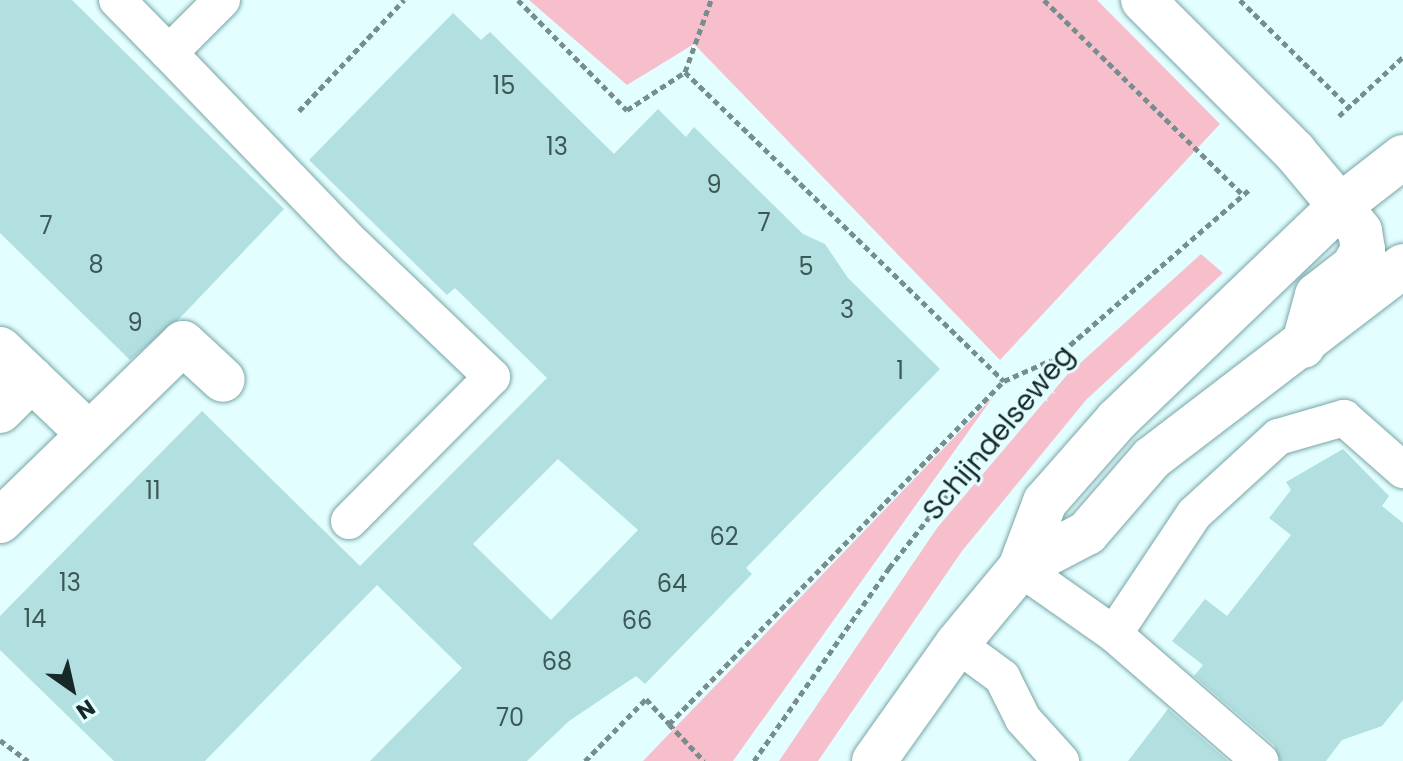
<!DOCTYPE html>
<style>
body{margin:0}
#map{position:relative;width:1403px;height:761px;overflow:hidden;background:#e3feff;font-family:Poppins,sans-serif}
div>[style]{position:absolute}
.green>*{inset:0;background:#f7bfcc}
.building>*{inset:0;background:#b2dfe0}
.path>*{height:5px;margin-top:-2.5px;transform-origin:0;background:repeating-linear-gradient(90deg,#778d8e 0 6px,transparent 0 10px)}
.roads{filter:drop-shadow(0 0 2px #79a5a6) drop-shadow(0 0 2px #79a5a6)}
.lane>*{height:36px;margin:-18px;padding:0 18px;transform-origin:18px;border-radius:18px;background:#fff}
.street>*{height:44px;margin:-22px;padding:0 22px;transform-origin:22px;border-radius:22px;background:#fff}
.secondary>*{height:44px;margin:-22px;padding:0 22px;transform-origin:22px;border-radius:22px;background:#fff}
span{translate:-50% -50%;white-space:nowrap;text-align:center;line-height:1.15;-webkit-text-stroke:6px #e3feff;paint-order:stroke}
.number-label{font-size:24px;color:#3d5656}
.number-label span{-webkit-text-stroke-width:0}
.street-label{font-size:28px;color:#162828}
.north{position:absolute;left:32px;top:649px;width:80px;height:80px;-webkit-text-stroke:6px #e3feff;paint-order:stroke;rotate:146deg;font-size:22px;font-weight:700;line-height:32px;text-align:center;color:#162828}
.north::after{content:'';display:block;margin:auto;width:28px;height:36px;background:#162828;clip-path:polygon(50% 0,100% 100%,50% 72%,0 100%)}
</style>
<div id="map">
<div class="green">
<i style="clip-path:polygon(529px 0,1097px 0,1220px 124px,1000px 360px,694px 44px,627px 85px)"></i>
<i style="clip-path:polygon(1201px 254px,1223px 273px,1086px 400px,962px 551px,818px 761px,779px 761px,937px 528px,1067px 375px)"></i>
<i style="clip-path:polygon(993px 397px,733px 761px,643px 761px)"></i>
</div>
<div class="building">
<i style="clip-path:polygon(0 0,72px 0,284px 209px,179px 319px,130px 360px,0 233px)"></i>
<i style="clip-path:polygon(evenodd,453px 13px,481px 40px,490px 32px,614px 154px,658px 109px,686px 137px,694px 127px,803px 234px,825px 244px,848px 278px,940px 369px,746px 568px,752px 574px,645px 684px,636px 676px,569px 721px,527px 761px,370px 761px,462px 668px,377px 585px,205px 761px,114px 761px,0 650px,0 616px,202px 411px,360px 566px,547px 378px,455px 288px,447px 295px,309px 160px,453px 13px,558px 459px,638px 530px,551px 620px,473px 544px,558px 459px)"></i>
<i style="clip-path:polygon(1343px 449px,1389px 496px,1382px 506px,1403px 523px,1403px 700px,1382px 726px,1342px 740px,1326px 761px,1280px 761px,1274px 745px,1194px 676px,1203px 665px,1172px 641px,1205px 599px,1227px 616px,1291px 535px,1269px 518px,1291px 490px,1286px 482px)"></i>
<i style="clip-path:polygon(1168px 709px,1228px 761px,1128px 761px)"></i>
</div>
<div class="path">
<i style="left:518px;top:0;width:155px;rotate:45.3deg"></i>
<i style="left:627px;top:110px;width:69px;rotate:-33.2deg"></i>
<i style="left:685px;top:72px;width:77px;rotate:-70.1deg"></i>
<i style="left:1044px;top:0;width:279px;rotate:44.4deg"></i>
<i style="left:1240px;top:0;width:153px;rotate:44.5deg"></i>
<i style="left:685px;top:72px;width:444px;rotate:44.1deg"></i>
<i style="left:299px;top:111px;width:153px;rotate:-46.6deg"></i>
<i style="left:1339px;top:116px;width:87px;rotate:-42.7deg"></i>
<i style="left:669px;top:724px;width:51px;rotate:46.6deg"></i>
<i style="left:0;top:740px;width:35px;rotate:37deg"></i>
<i style="left:585px;top:761px;width:87px;rotate:-45.5deg"></i>
<i style="left:646px;top:699px;width:34px;rotate:47deg"></i>
<i style="left:669px;top:724px;width:479px;rotate:-45.7deg"></i>
<i style="left:1004px;top:381px;width:51px;rotate:-24.1deg"></i>
<i style="left:754px;top:761px;width:236px;rotate:-55deg"></i>
<i style="left:889px;top:568px;width:268px;rotate:-51.7deg"></i>
<i style="left:1055px;top:358px;width:259px;rotate:-40.9deg"></i>
</div>
<div class="roads">
<div class="lane">
<i style="left:117px;top:0;width:74px;rotate:45.5deg"></i>
<i style="left:169px;top:53px;width:75px;rotate:-45deg"></i>
<i style="left:169px;top:53px;width:267px;rotate:46.1deg"></i>
<i style="left:354px;top:245px;width:191px;rotate:43.7deg"></i>
<i style="left:492px;top:377px;width:203px;rotate:134.8deg"></i>
<i style="left:1020px;top:568px;width:115px;rotate:35.1deg"></i>
<i style="left:1114px;top:634px;width:194px;rotate:41deg"></i>
<i style="left:1114px;top:634px;width:144px;rotate:-56.3deg"></i>
<i style="left:1194px;top:514px;width:114px;rotate:-42.5deg"></i>
<i style="left:1278px;top:437px;width:69px;rotate:-16.1deg"></i>
<i style="left:1344px;top:418px;width:79px;rotate:41.4deg"></i>
<i style="left:957px;top:644px;width:56px;rotate:36.3deg"></i>
<i style="left:1002px;top:677px;width:47px;rotate:63.4deg"></i>
<i style="left:1023px;top:719px;width:57px;rotate:47.9deg"></i>
</div>
<div class="street">
<i style="left:1143px;top:0;width:214px;rotate:45deg"></i>
<i style="left:1294px;top:151px;width:72px;rotate:50.1deg"></i>
<i style="left:0;top:349px;width:123px;rotate:43.7deg"></i>
<i style="left:0;top:411px;width:45px;rotate:-45deg"></i>
<i style="left:0;top:521px;width:255px;rotate:-44.2deg"></i>
<i style="left:183px;top:343px;width:54px;rotate:42.8deg"></i>
</div>
<div class="secondary">
<i style="left:1303px;top:346px;width:53px;rotate:-74.6deg"></i>
<i style="left:1317px;top:295px;width:46px;rotate:-37.9deg"></i>
<i style="left:1353px;top:267px;width:20px;rotate:-60deg"></i>
<i style="left:1363px;top:250px;width:19px;rotate:-99deg"></i>
<i style="left:1360px;top:231px;width:32px;rotate:-129deg"></i>
<i style="left:1020px;top:568px;width:76px;rotate:-27.6deg"></i>
<i style="left:1087px;top:533px;width:99px;rotate:-49.1deg"></i>
<i style="left:1152px;top:458px;width:316px;rotate:-37.4deg"></i>
<i style="left:874px;top:761px;width:143px;rotate:-54.6deg"></i>
<i style="left:957px;top:644px;width:99px;rotate:-50.3deg"></i>
<i style="left:1020px;top:568px;width:71px;rotate:-69.3deg"></i>
<i style="left:1045px;top:502px;width:109px;rotate:-48.7deg"></i>
<i style="left:1117px;top:420px;width:309px;rotate:-43.8deg"></i>
<i style="left:1340px;top:206px;width:80px;rotate:-37.9deg"></i>
</div>
</div>
<div class="number-label">
<span style="left:504px;top:86px">15</span>
<span style="left:557px;top:147px">13</span>
<span style="left:714px;top:185px">9</span>
<span style="left:764px;top:223px">7</span>
<span style="left:46px;top:226px">7</span>
<span style="left:96px;top:265px">8</span>
<span style="left:806px;top:267px">5</span>
<span style="left:847px;top:310px">3</span>
<span style="left:135px;top:323px">9</span>
<span style="left:900px;top:371px">1</span>
<span style="left:153px;top:491px">11</span>
<span style="left:724px;top:537px">62</span>
<span style="left:70px;top:583px">13</span>
<span style="left:672px;top:584px">64</span>
<span style="left:35px;top:619px">14</span>
<span style="left:637px;top:621px">66</span>
<span style="left:557px;top:662px">68</span>
<span style="left:510px;top:718px">70</span>
</div>
<div class="street-label">
<span style="left:999px;top:433px;rotate:-50deg">Schijndelseweg</span>
</div>
<div class="north">N</div>
</div>
